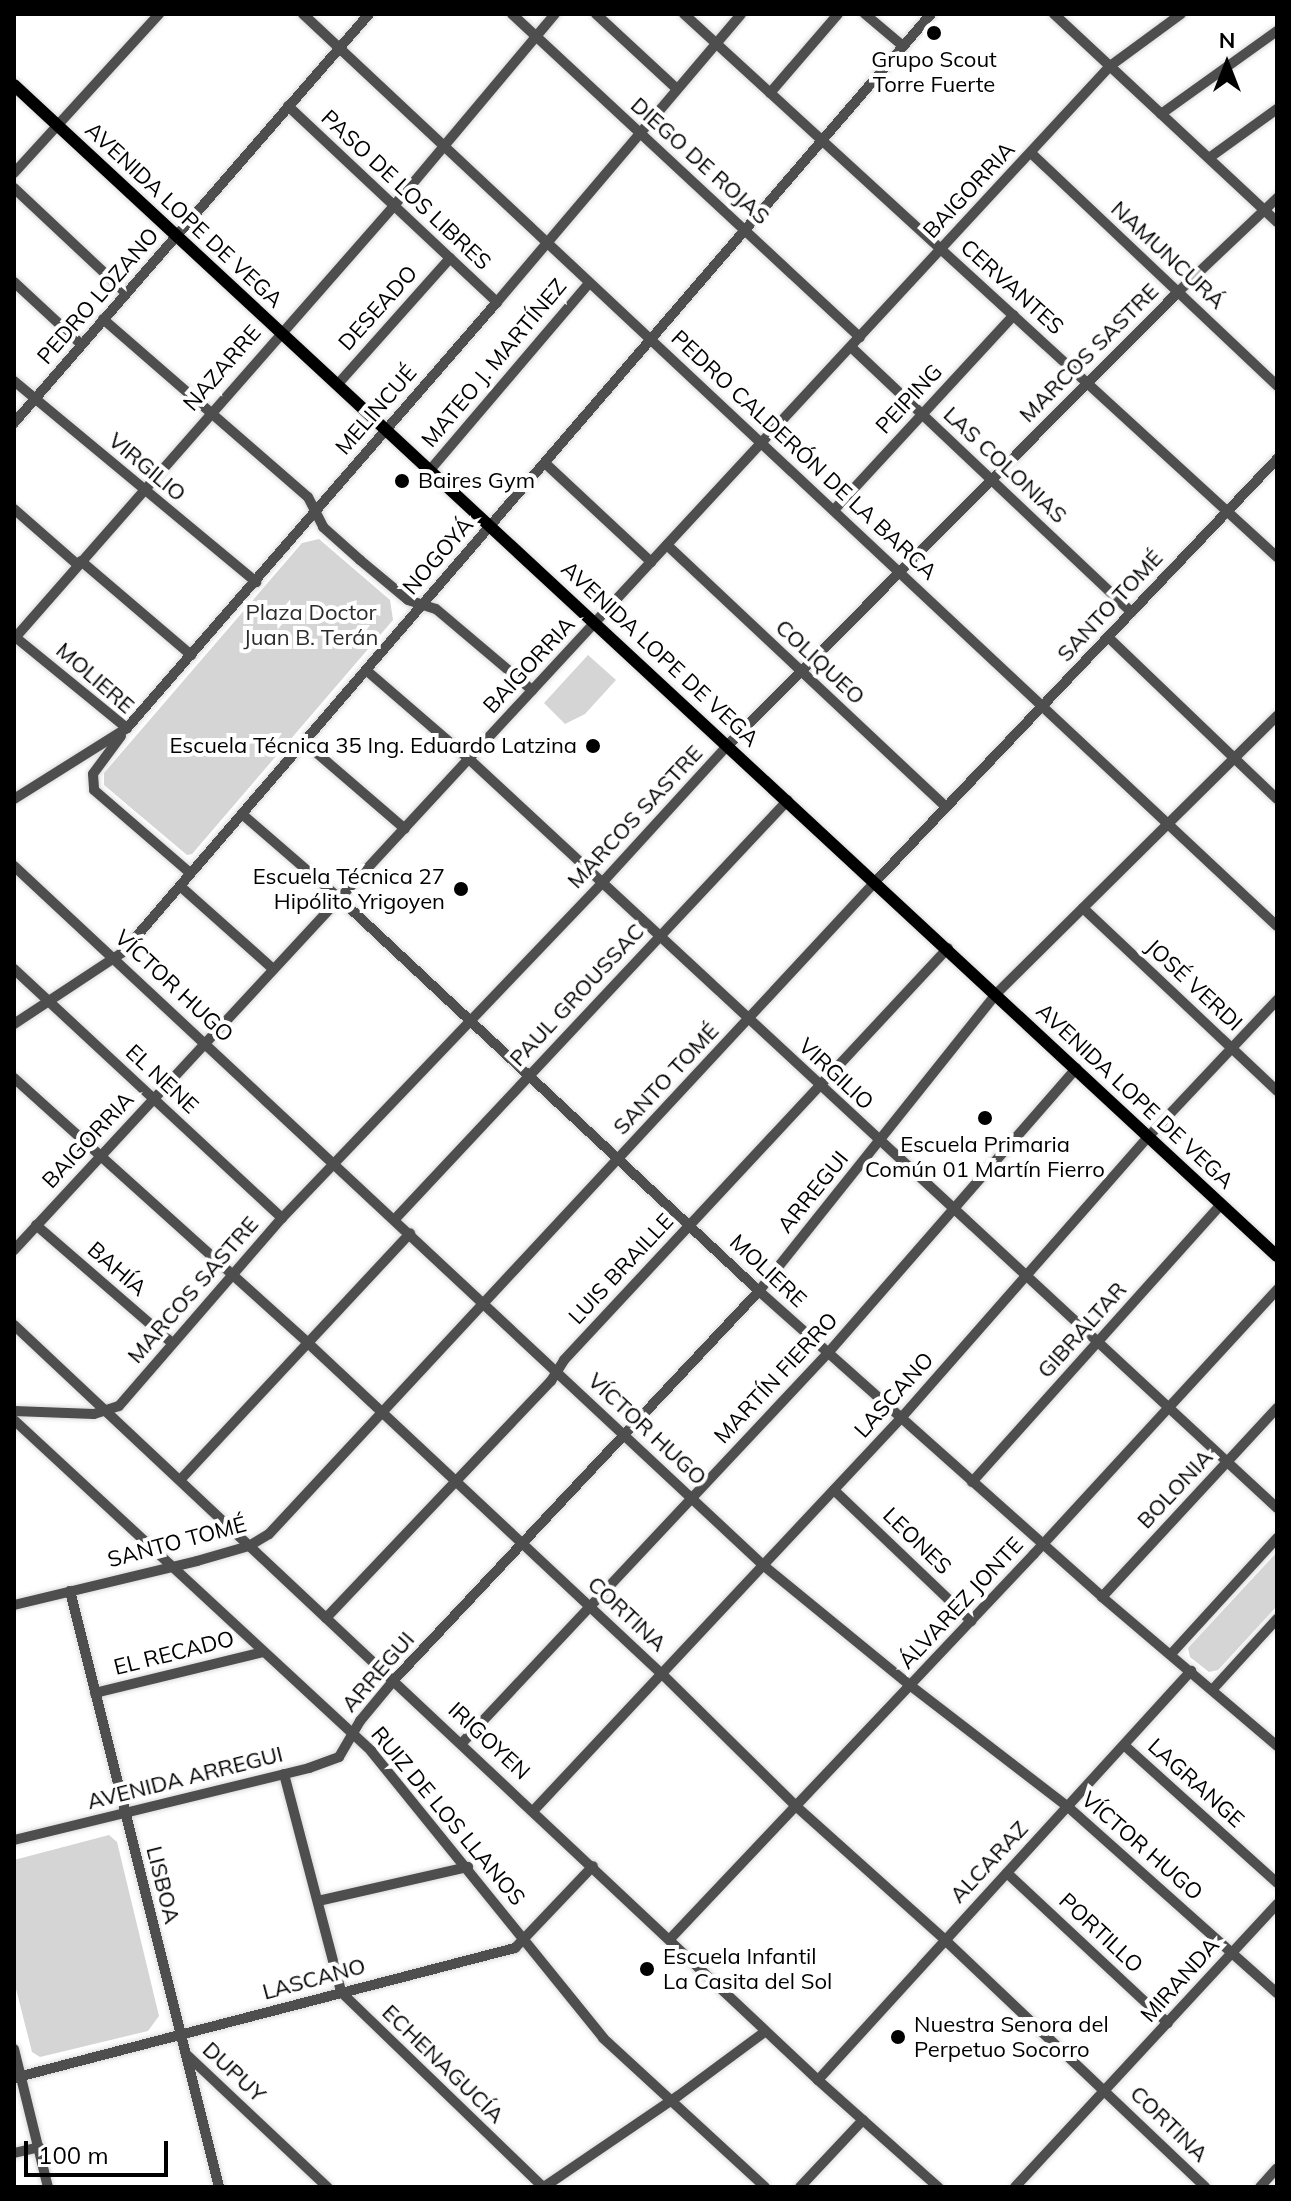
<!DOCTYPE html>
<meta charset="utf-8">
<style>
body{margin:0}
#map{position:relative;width:1291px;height:2201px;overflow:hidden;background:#fff;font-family:Mulish,sans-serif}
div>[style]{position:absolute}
.green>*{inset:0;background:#d5d5d5}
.roads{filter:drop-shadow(0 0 2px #dbdbdb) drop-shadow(0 0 2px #dbdbdb)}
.minor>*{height:10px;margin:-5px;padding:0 5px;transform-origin:5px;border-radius:5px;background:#4e4e4e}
.major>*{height:12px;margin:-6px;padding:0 6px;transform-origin:6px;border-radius:6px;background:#000}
.dots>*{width:22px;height:22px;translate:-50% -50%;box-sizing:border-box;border:4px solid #fff;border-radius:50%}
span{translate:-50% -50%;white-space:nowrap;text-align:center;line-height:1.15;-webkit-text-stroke:8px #fff;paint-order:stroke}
.poi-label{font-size:22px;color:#000}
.left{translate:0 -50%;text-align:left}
.right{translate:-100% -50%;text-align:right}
.street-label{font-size:22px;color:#000}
.park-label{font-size:22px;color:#2c2c2c}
.frame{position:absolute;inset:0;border:16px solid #000;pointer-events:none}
.north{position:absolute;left:1187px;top:24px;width:80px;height:80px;-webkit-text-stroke:6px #fff;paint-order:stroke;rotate:0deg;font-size:22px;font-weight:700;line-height:32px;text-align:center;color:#000}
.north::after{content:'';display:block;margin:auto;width:28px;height:36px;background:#000;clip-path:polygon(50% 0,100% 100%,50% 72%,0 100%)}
.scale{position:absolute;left:24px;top:2141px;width:144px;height:36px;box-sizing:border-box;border:4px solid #000;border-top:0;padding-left:10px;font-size:24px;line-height:28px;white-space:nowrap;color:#000;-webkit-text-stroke:6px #fff;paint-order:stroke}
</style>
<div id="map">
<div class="green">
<i style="clip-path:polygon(319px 539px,390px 600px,393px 620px,192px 854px,187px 855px,104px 785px,104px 773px,302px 543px)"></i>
<i style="clip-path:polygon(588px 655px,616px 680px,585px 714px,565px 724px,544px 703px)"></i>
<i style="clip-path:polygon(1277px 1552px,1277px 1606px,1218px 1670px,1209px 1672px,1190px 1657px,1188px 1648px)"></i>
<i style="clip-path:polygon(109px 1835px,117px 1842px,159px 2016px,148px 2031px,40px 2057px,32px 2052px,14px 1981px,14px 1860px)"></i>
</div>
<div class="roads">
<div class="minor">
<i style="left:303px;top:14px;width:1334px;rotate:43.12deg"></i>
<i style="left:512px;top:14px;width:475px;rotate:42.9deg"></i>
<i style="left:596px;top:14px;width:110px;rotate:42.8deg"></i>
<i style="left:684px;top:14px;width:804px;rotate:42.48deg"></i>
<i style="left:865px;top:14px;width:50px;rotate:40.1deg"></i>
<i style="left:1054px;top:14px;width:305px;rotate:43deg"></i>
<i style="left:770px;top:93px;width:104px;rotate:-49.3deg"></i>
<i style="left:288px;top:106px;width:287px;rotate:43.2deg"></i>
<i style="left:1161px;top:114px;width:143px;rotate:-35.6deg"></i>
<i style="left:1031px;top:153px;width:339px;rotate:43.4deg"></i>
<i style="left:1209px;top:158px;width:84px;rotate:-35.8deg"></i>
<i style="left:14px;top:173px;width:215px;rotate:-47.6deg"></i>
<i style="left:14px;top:188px;width:154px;rotate:43.2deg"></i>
<i style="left:14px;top:282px;width:91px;rotate:42.8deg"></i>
<i style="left:103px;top:319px;width:271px;rotate:41deg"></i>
<i style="left:308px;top:497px;width:34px;rotate:63deg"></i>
<i style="left:323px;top:527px;width:50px;rotate:41.7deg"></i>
<i style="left:360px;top:560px;width:62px;rotate:39.8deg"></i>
<i style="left:408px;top:600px;width:29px;rotate:18deg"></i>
<i style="left:436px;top:609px;width:126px;rotate:40.2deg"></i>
<i style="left:851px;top:347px;width:386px;rotate:43.4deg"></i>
<i style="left:14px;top:381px;width:315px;rotate:39.7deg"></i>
<i style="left:337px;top:385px;width:170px;rotate:-48.3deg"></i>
<i style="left:14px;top:423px;width:542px;rotate:-49.04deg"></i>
<i style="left:546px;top:464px;width:144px;rotate:43deg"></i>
<i style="left:430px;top:470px;width:245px;rotate:-49.6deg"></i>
<i style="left:14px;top:509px;width:85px;rotate:41.2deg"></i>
<i style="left:834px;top:510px;width:265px;rotate:-47.3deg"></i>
<i style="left:667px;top:545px;width:383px;rotate:43.2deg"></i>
<i style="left:81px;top:561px;width:145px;rotate:40.5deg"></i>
<i style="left:14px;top:636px;width:146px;rotate:39.2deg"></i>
<i style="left:1108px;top:637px;width:234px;rotate:43.8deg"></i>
<i style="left:14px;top:639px;width:575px;rotate:-48.74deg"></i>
<i style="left:393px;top:207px;width:252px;rotate:-50deg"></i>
<i style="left:366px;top:670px;width:136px;rotate:40.8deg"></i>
<i style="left:469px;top:759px;width:1102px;rotate:42.83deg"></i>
<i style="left:121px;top:736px;width:47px;rotate:126.4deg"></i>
<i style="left:93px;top:774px;width:16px;rotate:86deg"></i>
<i style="left:94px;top:790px;width:127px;rotate:40.8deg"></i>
<i style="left:304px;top:742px;width:133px;rotate:40.7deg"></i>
<i style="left:14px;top:799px;width:133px;rotate:-32.1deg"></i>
<i style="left:127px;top:728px;width:564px;rotate:-49.02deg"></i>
<i style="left:497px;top:302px;width:377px;rotate:-49.7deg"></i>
<i style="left:242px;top:814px;width:128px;rotate:40.9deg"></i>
<i style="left:339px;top:898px;width:575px;rotate:43.1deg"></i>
<i style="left:759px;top:1291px;width:460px;rotate:41.7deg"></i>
<i style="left:1102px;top:1597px;width:230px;rotate:40.4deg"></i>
<i style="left:14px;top:866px;width:1025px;rotate:43.02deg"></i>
<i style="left:763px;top:1565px;width:191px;rotate:39.3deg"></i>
<i style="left:911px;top:1686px;width:197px;rotate:37.6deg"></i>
<i style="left:1067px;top:1806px;width:281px;rotate:41.7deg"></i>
<i style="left:180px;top:886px;width:125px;rotate:41.7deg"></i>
<i style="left:1083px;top:908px;width:267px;rotate:43.3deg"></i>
<i style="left:14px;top:969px;width:366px;rotate:42.9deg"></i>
<i style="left:14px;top:1024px;width:131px;rotate:-33.4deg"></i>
<i style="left:123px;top:952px;width:1238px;rotate:-49.26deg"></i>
<i style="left:14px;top:1078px;width:396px;rotate:42deg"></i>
<i style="left:308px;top:1343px;width:485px;rotate:43.1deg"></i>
<i style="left:662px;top:1674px;width:190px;rotate:44.6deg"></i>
<i style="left:797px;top:1807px;width:198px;rotate:41.9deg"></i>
<i style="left:944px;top:1939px;width:360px;rotate:43.5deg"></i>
<i style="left:395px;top:1219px;width:574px;rotate:-46.83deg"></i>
<i style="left:36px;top:1225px;width:180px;rotate:40.9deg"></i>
<i style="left:14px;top:1250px;width:1613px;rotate:-47.21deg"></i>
<i style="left:1110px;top:66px;width:88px;rotate:-36.2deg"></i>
<i style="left:14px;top:1325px;width:1103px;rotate:43.2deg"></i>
<i style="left:818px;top:2080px;width:161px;rotate:41.7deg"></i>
<i style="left:14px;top:1411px;width:80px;rotate:2.1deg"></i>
<i style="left:94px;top:1414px;width:26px;rotate:-18deg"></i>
<i style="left:119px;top:1406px;width:249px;rotate:-49.1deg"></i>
<i style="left:282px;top:1218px;width:462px;rotate:-46.3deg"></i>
<i style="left:601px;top:884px;width:190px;rotate:-47.6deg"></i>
<i style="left:729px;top:744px;width:637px;rotate:-45.19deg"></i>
<i style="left:1178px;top:292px;width:137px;rotate:-43.5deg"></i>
<i style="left:14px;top:1420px;width:487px;rotate:42.8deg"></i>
<i style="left:371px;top:1751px;width:369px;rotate:51deg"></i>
<i style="left:603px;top:2038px;width:220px;rotate:42.6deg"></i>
<i style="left:181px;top:1479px;width:336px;rotate:-47deg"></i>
<i style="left:972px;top:1482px;width:373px;rotate:-48.1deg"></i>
<i style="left:834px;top:1490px;width:190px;rotate:43.7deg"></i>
<i style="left:70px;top:1591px;width:614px;rotate:75.96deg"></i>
<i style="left:1102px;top:1597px;width:258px;rotate:-47.2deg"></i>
<i style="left:14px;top:1605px;width:188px;rotate:-13.5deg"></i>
<i style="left:197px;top:1561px;width:54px;rotate:-16.1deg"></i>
<i style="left:249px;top:1546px;width:23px;rotate:-31deg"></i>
<i style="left:269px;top:1534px;width:892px;rotate:-47.09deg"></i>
<i style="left:876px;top:881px;width:582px;rotate:-46.46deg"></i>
<i style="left:326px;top:1618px;width:327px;rotate:-46.5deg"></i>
<i style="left:551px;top:1381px;width:25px;rotate:-58deg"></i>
<i style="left:564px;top:1360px;width:563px;rotate:-47.01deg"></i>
<i style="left:1172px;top:1653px;width:156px;rotate:-47.6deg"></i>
<i style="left:1213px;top:1689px;width:95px;rotate:-47.6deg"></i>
<i style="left:95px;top:1693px;width:173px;rotate:-13.7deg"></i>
<i style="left:462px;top:1743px;width:535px;rotate:-46.82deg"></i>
<i style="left:828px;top:1353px;width:378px;rotate:-48.9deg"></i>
<i style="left:1124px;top:1745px;width:206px;rotate:42deg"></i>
<i style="left:284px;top:1774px;width:225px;rotate:75.3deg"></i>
<i style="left:341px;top:1992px;width:281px;rotate:44deg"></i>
<i style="left:534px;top:1810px;width:538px;rotate:-46.88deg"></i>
<i style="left:902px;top:1417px;width:374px;rotate:-48.7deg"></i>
<i style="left:1149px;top:1136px;width:187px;rotate:-46.7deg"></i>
<i style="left:14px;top:1840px;width:304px;rotate:-13.7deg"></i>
<i style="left:309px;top:1768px;width:32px;rotate:-20deg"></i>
<i style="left:339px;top:1757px;width:42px;rotate:-59.7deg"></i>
<i style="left:360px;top:1721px;width:53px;rotate:-50.3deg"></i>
<i style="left:394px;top:1680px;width:533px;rotate:-46.82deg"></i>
<i style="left:759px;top:1291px;width:381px;rotate:-51.4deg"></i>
<i style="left:997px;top:993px;width:394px;rotate:-44.7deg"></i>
<i style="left:1007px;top:1873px;width:220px;rotate:43deg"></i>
<i style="left:318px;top:1901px;width:154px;rotate:-12.8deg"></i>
<i style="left:670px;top:1939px;width:530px;rotate:-46.61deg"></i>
<i style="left:1034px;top:1554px;width:359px;rotate:-47.4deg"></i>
<i style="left:14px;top:2049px;width:142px;rotate:76.2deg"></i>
<i style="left:186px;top:2054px;width:194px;rotate:43.3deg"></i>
<i style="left:14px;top:2078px;width:518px;rotate:-14.55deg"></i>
<i style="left:515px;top:1948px;width:113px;rotate:-46.4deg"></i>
<i style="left:818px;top:2080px;width:554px;rotate:-47.64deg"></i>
<i style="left:14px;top:2153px;width:26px;rotate:-13deg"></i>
<i style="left:544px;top:2187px;width:162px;rotate:-34.2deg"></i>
<i style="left:678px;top:2096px;width:109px;rotate:-36.5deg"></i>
<i style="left:800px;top:2187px;width:92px;rotate:-46.8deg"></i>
<i style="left:1015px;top:2187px;width:386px;rotate:-47.2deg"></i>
<i style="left:1260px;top:2187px;width:25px;rotate:-48deg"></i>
</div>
<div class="major">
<i style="left:14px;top:85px;width:1722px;rotate:42.84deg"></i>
</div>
</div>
<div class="dots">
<i style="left:934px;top:33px;background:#000"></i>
<i style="left:402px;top:481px;background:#000"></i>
<i style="left:593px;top:746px;background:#000"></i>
<i style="left:461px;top:889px;background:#000"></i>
<i style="left:985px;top:1118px;background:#000"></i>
<i style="left:647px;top:1969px;background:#000"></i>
<i style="left:898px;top:2037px;background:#000"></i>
</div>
<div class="poi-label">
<span style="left:934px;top:72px">Grupo Scout<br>Torre Fuerte</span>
<span class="left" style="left:418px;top:481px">Baires Gym</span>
<span class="right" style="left:577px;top:746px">Escuela Técnica 35 Ing. Eduardo Latzina</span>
<span class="right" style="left:445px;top:889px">Escuela Técnica 27<br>Hipólito Yrigoyen</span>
<span style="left:985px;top:1157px">Escuela Primaria<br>Común 01 Martín Fierro</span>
<span class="left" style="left:663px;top:1969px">Escuela Infantil<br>La Casita del Sol</span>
<span class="left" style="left:914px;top:2037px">Nuestra Senora del<br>Perpetuo Socorro</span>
</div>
<div class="street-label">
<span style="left:700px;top:161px;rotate:42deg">DIEGO DE ROJAS</span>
<span style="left:406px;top:190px;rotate:43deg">PASO DE LOS LIBRES</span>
<span style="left:969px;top:190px;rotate:-47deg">BAIGORRIA</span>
<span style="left:184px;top:215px;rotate:43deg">AVENIDA LOPE DE VEGA</span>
<span style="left:1168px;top:255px;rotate:43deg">NAMUNCURÁ</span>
<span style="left:1012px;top:287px;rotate:42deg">CERVANTES</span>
<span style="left:98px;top:296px;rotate:-49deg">PEDRO LOZANO</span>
<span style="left:378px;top:308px;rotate:-48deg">DESEADO</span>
<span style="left:1089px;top:353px;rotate:-45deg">MARCOS SASTRE</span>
<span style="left:494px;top:363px;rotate:-50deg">MATEO J. MARTÍNEZ</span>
<span style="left:222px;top:368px;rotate:-49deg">NAZARRE</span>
<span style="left:909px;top:399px;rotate:-47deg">PEIPING</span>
<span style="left:376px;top:410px;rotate:-49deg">MELINCUÉ</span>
<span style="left:804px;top:455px;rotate:43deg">PEDRO CALDERÓN DE LA BARCA</span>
<span style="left:1005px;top:465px;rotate:43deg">LAS COLONIAS</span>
<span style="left:147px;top:467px;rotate:40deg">VIRGILIO</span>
<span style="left:438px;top:556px;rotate:-49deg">NOGOYÁ</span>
<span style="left:1110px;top:606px;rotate:-47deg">SANTO TOMÉ</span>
<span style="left:660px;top:654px;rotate:43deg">AVENIDA LOPE DE VEGA</span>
<span style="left:820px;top:662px;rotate:43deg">COLIQUEO</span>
<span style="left:529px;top:665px;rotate:-47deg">BAIGORRIA</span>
<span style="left:95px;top:678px;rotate:41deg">MOLIERE</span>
<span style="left:635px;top:817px;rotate:-47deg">MARCOS SASTRE</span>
<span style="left:1194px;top:985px;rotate:43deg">JOSÉ VERDI</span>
<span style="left:174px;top:986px;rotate:43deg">VÍCTOR HUGO</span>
<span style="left:577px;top:995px;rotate:-47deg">PAUL GROUSSAC</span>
<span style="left:836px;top:1074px;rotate:43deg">VIRGILIO</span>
<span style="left:162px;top:1079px;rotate:43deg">EL NENE</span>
<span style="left:666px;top:1079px;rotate:-47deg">SANTO TOMÉ</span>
<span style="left:1135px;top:1096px;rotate:43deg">AVENIDA LOPE DE VEGA</span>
<span style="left:88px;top:1140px;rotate:-47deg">BAIGORRIA</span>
<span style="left:813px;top:1192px;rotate:-51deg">ARREGUI</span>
<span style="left:117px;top:1269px;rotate:41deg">BAHÍA</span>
<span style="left:621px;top:1269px;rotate:-47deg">LUIS BRAILLE</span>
<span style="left:768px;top:1271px;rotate:43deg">MOLIERE</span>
<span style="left:193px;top:1290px;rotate:-49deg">MARCOS SASTRE</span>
<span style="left:1082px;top:1330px;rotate:-48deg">GIBRALTAR</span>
<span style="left:776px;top:1378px;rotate:-47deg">MARTÍN FIERRO</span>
<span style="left:894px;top:1395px;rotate:-48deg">LASCANO</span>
<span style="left:647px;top:1429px;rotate:43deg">VÍCTOR HUGO</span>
<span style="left:1175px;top:1489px;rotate:-47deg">BOLONIA</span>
<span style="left:917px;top:1541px;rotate:44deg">LEONES</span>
<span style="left:177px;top:1542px;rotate:-15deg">SANTO TOMÉ</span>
<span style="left:961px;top:1603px;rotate:-47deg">ÁLVAREZ JONTE</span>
<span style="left:627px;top:1614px;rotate:43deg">CORTINA</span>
<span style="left:174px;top:1653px;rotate:-14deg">EL RECADO</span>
<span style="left:378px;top:1672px;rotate:-49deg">ARREGUI</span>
<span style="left:489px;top:1741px;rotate:43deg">IRIGOYEN</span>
<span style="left:185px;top:1778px;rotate:-14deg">AVENIDA ARREGUI</span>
<span style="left:1196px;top:1783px;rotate:42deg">LAGRANGE</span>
<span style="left:448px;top:1816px;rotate:50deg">RUIZ DE LOS LLANOS</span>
<span style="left:1142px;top:1846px;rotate:41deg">VÍCTOR HUGO</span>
<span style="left:989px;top:1862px;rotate:-47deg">ALCARAZ</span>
<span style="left:163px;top:1885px;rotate:76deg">LISBOA</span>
<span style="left:1101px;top:1933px;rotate:43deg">PORTILLO</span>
<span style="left:314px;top:1979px;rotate:-15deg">LASCANO</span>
<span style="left:1180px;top:1980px;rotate:-48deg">MIRANDA</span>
<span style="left:443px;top:2064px;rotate:44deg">ECHENAGUCÍA</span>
<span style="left:234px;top:2072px;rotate:43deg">DUPUY</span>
<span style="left:1169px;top:2124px;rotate:44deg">CORTINA</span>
</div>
<div class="park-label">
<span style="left:311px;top:625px">Plaza Doctor<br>Juan B. Terán</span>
</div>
<div class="frame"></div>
<div class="north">N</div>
<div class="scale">100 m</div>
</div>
